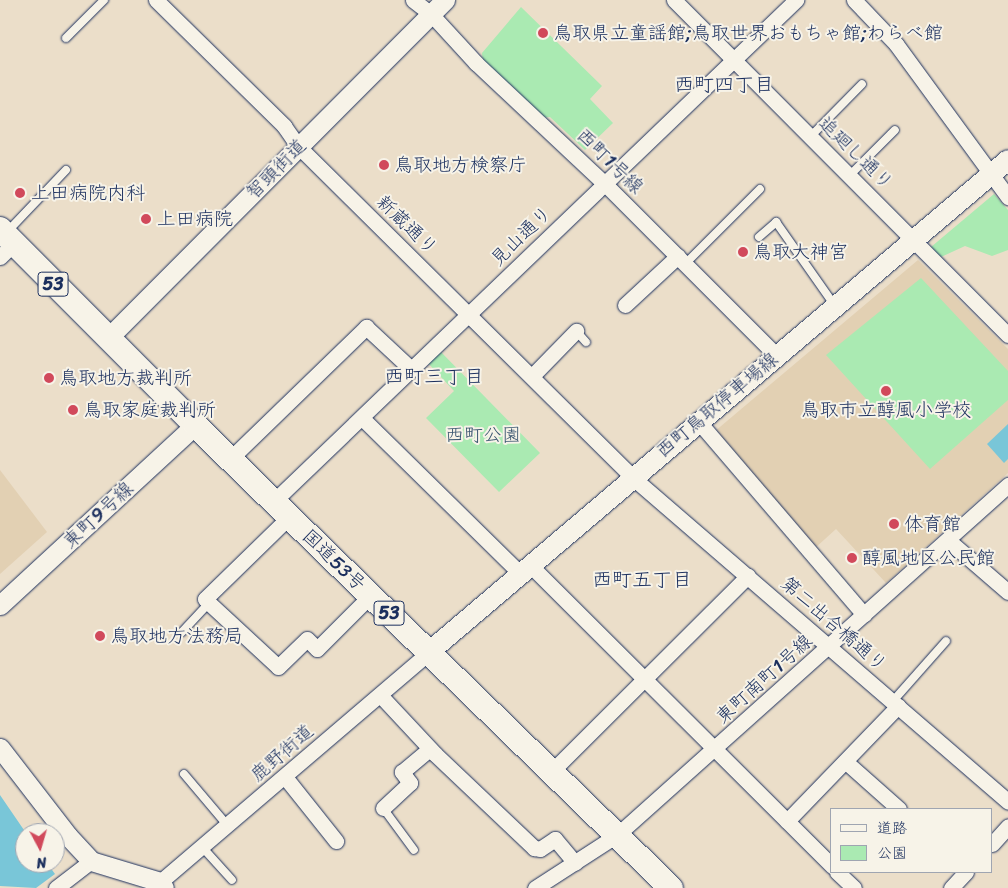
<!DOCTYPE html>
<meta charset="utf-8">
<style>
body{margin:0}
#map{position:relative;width:1008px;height:888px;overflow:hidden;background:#ebdec9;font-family:Sriracha,"Klee One",sans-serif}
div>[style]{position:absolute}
.built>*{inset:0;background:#e2d0b3}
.green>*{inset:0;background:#aaeab2}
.water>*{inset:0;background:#79c6d8}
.roads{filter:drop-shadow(0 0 1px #1b2f5e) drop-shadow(0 0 1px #1b2f5e)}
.service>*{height:8px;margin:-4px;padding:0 4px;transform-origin:4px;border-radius:4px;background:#f7f3e8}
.minor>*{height:15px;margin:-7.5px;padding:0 7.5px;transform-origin:7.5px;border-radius:7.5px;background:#f7f3e8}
.tertiary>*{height:19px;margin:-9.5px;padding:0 9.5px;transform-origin:9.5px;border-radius:9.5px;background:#f7f3e8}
.secondary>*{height:20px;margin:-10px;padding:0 10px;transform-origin:10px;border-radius:10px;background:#f7f3e8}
.trunk>*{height:24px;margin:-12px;padding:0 12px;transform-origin:12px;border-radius:12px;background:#f7f3e8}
.dots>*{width:14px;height:14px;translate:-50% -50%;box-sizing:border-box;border:2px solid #f7f3e8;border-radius:50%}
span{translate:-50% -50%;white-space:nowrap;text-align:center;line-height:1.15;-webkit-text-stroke:4px #f7f3e8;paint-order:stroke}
.shield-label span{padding:1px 4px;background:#f7f3e8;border:1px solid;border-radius:4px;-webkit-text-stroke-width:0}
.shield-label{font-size:18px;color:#1b2f5e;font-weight:700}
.poi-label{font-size:19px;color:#1b2f5e}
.left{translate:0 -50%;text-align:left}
.street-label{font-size:19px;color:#1b2f5e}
.park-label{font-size:19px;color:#38546f}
.neighbourhood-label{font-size:20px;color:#1b2f5e}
.legend{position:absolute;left:830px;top:808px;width:162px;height:65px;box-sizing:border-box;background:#f7f3e8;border:1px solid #9fa5b1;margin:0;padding:6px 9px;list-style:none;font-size:15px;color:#1b2f5e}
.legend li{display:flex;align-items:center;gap:10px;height:25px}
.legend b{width:25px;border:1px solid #9fa5b1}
.north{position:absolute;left:15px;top:823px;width:50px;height:50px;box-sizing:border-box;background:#f7f3e8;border:1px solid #9fa5b1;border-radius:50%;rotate:174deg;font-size:14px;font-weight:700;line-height:20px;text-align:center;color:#1b2f5e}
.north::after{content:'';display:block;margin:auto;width:18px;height:22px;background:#d1495b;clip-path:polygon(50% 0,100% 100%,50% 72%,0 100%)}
</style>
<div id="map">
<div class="built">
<i style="clip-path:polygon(918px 260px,1008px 349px,1008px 473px,886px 583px,836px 529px,814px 549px,714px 432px)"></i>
<i style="clip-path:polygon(0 470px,47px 532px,0 574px)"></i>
</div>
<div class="green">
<i style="clip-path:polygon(521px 7px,602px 86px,590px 99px,613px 123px,585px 150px,550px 117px,542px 118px,483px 62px,482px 53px)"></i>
<i style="clip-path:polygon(994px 194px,1008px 210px,1008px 250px,992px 256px,965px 246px,941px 257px,931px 247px)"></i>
<i style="clip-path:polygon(921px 278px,1008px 371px,1008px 400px,930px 469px,826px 355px)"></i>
<i style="clip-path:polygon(440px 351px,540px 453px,499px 492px,426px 418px,454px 391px,427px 362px)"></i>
</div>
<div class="water">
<i style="clip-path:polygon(1008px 424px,1008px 459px,1004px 463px,987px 444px)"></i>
<i style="clip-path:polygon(0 795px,26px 833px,25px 863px,47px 863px,55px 874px,36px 888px,0 886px)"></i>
</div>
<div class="roads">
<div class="service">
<i style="left:66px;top:38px;width:54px;rotate:-45deg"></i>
<i style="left:810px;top:137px;width:74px;rotate:-45.5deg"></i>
<i style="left:851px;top:174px;width:62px;rotate:-45deg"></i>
<i style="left:6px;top:233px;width:87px;rotate:-46.4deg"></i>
<i style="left:759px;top:237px;width:23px;rotate:-41deg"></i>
<i style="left:776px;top:222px;width:103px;rotate:54.9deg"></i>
<i style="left:685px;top:264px;width:106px;rotate:-45deg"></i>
<i style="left:576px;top:331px;width:15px;rotate:48deg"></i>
<i style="left:182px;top:632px;width:40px;rotate:-47deg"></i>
<i style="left:893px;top:701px;width:80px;rotate:-48.5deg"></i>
<i style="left:184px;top:774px;width:68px;rotate:49.8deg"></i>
<i style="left:383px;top:808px;width:52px;rotate:53.6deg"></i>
<i style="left:203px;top:848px;width:43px;rotate:47.8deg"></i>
</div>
<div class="minor">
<i style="left:156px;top:0;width:180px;rotate:44.5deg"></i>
<i style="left:284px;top:126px;width:24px;rotate:55deg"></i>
<i style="left:298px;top:146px;width:470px;rotate:44.7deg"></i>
<i style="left:632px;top:477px;width:497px;rotate:40.8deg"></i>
<i style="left:413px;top:0;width:23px;rotate:38deg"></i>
<i style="left:431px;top:14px;width:67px;rotate:47.4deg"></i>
<i style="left:476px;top:63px;width:177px;rotate:43.2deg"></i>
<i style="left:605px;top:184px;width:243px;rotate:45deg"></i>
<i style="left:674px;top:0;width:473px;rotate:45.1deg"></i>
<i style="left:854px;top:0;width:61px;rotate:46.3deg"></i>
<i style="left:896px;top:44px;width:190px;rotate:53.8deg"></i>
<i style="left:0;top:257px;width:20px;rotate:-45deg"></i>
<i style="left:625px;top:305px;width:72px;rotate:-42.8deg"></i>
<i style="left:533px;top:375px;width:62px;rotate:-45.7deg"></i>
<i style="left:362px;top:418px;width:224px;rotate:44.5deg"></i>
<i style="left:698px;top:421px;width:255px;rotate:49.4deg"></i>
<i style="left:230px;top:459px;width:190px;rotate:-44.1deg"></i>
<i style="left:366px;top:327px;width:62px;rotate:43deg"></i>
<i style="left:274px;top:501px;width:724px;rotate:-43.82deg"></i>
<i style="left:289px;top:517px;width:117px;rotate:135.7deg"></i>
<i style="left:205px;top:599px;width:6px;rotate:45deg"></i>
<i style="left:209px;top:603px;width:94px;rotate:42.8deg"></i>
<i style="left:278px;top:667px;width:40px;rotate:-44deg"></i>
<i style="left:307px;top:639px;width:14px;rotate:45deg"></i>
<i style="left:317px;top:649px;width:76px;rotate:-45deg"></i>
<i style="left:949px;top:541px;width:78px;rotate:40.8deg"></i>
<i style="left:532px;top:567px;width:424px;rotate:44.9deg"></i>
<i style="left:380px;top:695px;width:81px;rotate:47deg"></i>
<i style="left:435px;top:754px;width:137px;rotate:43.5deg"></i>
<i style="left:534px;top:848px;width:6px;rotate:9deg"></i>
<i style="left:540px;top:849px;width:18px;rotate:-34deg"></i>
<i style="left:555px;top:839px;width:31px;rotate:50deg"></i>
<i style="left:846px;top:762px;width:71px;rotate:41.6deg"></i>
<i style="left:551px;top:772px;width:278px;rotate:-44.9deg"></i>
<i style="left:285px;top:777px;width:82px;rotate:51.4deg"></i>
<i style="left:383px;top:808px;width:37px;rotate:-43deg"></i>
<i style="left:410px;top:783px;width:14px;rotate:-126deg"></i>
<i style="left:402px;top:772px;width:35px;rotate:-40deg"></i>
<i style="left:787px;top:821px;width:160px;rotate:-46deg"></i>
<i style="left:992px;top:844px;width:24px;rotate:-48deg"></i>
<i style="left:837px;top:872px;width:23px;rotate:43deg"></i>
<i style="left:160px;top:882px;width:353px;rotate:-40.5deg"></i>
<i style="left:56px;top:888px;width:44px;rotate:-37.6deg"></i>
<i style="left:535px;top:888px;width:98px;rotate:-32.9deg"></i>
<i style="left:617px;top:835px;width:525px;rotate:-41.83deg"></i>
<i style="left:951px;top:888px;width:22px;rotate:-47deg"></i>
</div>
<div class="tertiary">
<i style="left:107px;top:339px;width:479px;rotate:-45.1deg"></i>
<i style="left:0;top:605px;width:265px;rotate:-42.7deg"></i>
<i style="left:0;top:748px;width:111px;rotate:52.3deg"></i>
<i style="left:68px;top:836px;width:34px;rotate:47deg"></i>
<i style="left:91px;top:861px;width:72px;rotate:16.9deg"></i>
<i style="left:160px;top:882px;width:7px;rotate:56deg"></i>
</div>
<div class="secondary">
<i style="left:428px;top:653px;width:761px;rotate:-40.36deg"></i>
</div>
<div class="trunk">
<i style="left:0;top:229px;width:276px;rotate:45.1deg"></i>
<i style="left:195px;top:425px;width:664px;rotate:44.21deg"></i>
</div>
</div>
<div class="dots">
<i style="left:543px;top:33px;background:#d1495b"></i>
<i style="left:384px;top:165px;background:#d1495b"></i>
<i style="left:20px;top:193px;background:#d1495b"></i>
<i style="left:146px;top:219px;background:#d1495b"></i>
<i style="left:743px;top:252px;background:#d1495b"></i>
<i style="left:49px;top:378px;background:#d1495b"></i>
<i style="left:886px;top:391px;background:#d1495b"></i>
<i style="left:73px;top:410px;background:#d1495b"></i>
<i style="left:894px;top:524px;background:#d1495b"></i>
<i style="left:852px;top:558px;background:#d1495b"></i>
<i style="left:100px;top:636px;background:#d1495b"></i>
</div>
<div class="shield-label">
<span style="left:53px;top:284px">53</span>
<span style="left:389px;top:613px">53</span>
</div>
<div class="poi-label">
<span class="left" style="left:553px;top:33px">鳥取県立童謡館;鳥取世界おもちゃ館;わらべ館</span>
<span class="left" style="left:394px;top:165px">鳥取地方検察庁</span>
<span class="left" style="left:31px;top:193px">上田病院内科</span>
<span class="left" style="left:157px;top:219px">上田病院</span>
<span class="left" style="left:753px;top:252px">鳥取大神宮</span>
<span class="left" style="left:59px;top:378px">鳥取地方裁判所</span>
<span class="left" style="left:83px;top:410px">鳥取家庭裁判所</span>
<span style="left:886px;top:410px">鳥取市立醇風小学校</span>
<span class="left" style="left:904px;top:524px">体育館</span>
<span class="left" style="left:862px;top:558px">醇風地区公民館</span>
<span class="left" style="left:110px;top:636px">鳥取地方法務局</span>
</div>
<div class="street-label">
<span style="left:856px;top:153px;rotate:44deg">追廻し通り</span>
<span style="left:610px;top:161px;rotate:44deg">西町1号線</span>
<span style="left:276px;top:169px;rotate:-45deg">智頭街道</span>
<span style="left:407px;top:225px;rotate:44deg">新蔵通り</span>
<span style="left:521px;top:236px;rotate:-44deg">見山通り</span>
<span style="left:717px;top:405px;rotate:-40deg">西町鳥取停車場線</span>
<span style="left:98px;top:515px;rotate:-43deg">東町9号線</span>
<span style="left:334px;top:560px;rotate:44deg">国道53号</span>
<span style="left:834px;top:624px;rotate:41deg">第二出合橋通り</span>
<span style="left:764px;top:679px;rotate:-42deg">東町南町1号線</span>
<span style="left:282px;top:753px;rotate:-41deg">鹿野街道</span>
</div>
<div class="park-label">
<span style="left:483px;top:435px">西町公園</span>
</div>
<div class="neighbourhood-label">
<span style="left:724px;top:84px">西町四丁目</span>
<span style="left:434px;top:376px">西町三丁目</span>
<span style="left:642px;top:579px">西町五丁目</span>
</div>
<ul class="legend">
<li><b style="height:6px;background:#f7f3e8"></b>道路</li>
<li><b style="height:14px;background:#aaeab2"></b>公園</li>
</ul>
<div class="north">N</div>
</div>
